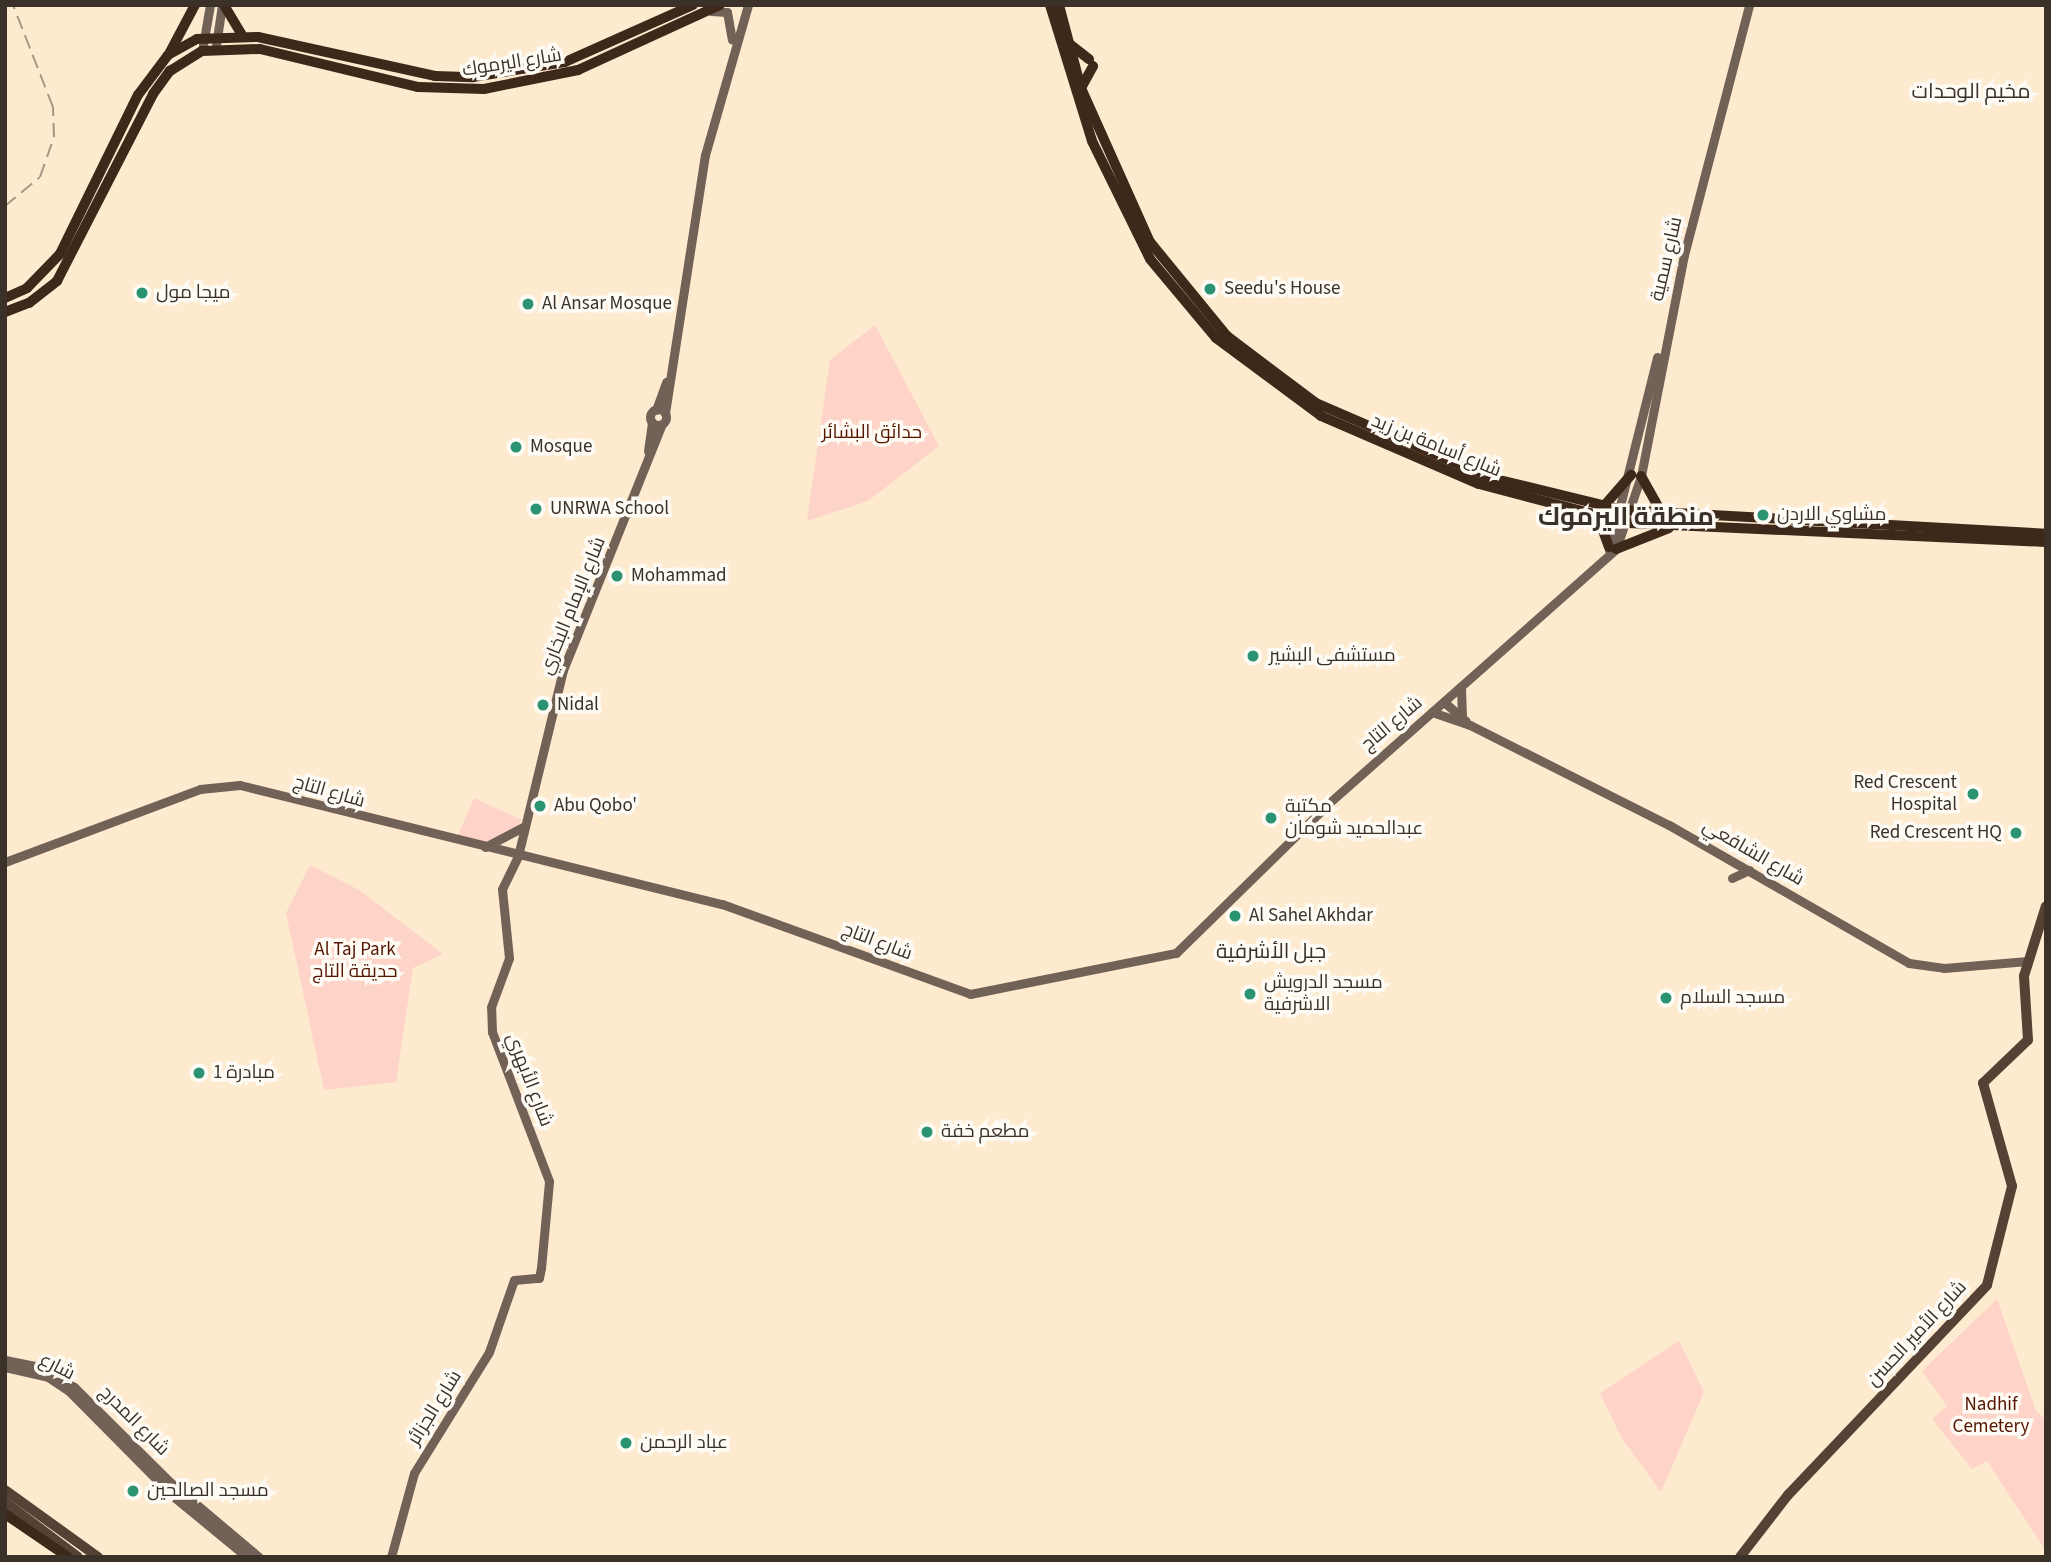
<!DOCTYPE html>
<meta charset="utf-8">
<style>
body{margin:0}
#map{position:relative;width:2051px;height:1562px;overflow:hidden;background:#feeacf;font-family:"Source Sans 3",Cairo,sans-serif}
div>[style]{position:absolute}
.green>*{inset:0;background:#fdd4c7}
.secondary>*{height:9px;margin:-4.5px;padding:0 4.5px;transform-origin:4.5px;border-radius:4.5px;background:#726156}
.secondary>.ring{margin:-4.5px;padding:0;box-sizing:content-box;background:none;border:9px solid #726156;border-radius:50%}
.primary>*{height:10px;margin:-5px;padding:0 5px;transform-origin:5px;border-radius:5px;background:#564235}
.highway>*{height:10px;margin:-5px;padding:0 5px;transform-origin:5px;border-radius:5px;background:#3e2819}
.rail>*{height:2px;margin-top:-1px;transform-origin:0;background:repeating-linear-gradient(90deg,#a69784 0 14px,transparent 0 21px)}
.dots>*{width:19px;height:19px;translate:-50% -50%;box-sizing:border-box;border:4px solid #fefaf4;border-radius:50%}
span{translate:-50% -50%;white-space:nowrap;text-align:center;line-height:1.15;-webkit-text-stroke:7px #fefaf4;paint-order:stroke}
.street-label{font-size:19px;color:#3a3228}
.poi-label{font-size:19px;color:#3a3228}
.left{translate:0 -50%;text-align:left}
.right{translate:-100% -50%;text-align:right}
.park-label{font-size:19px;color:#561702}
.neighbourhood-label{font-size:21px;color:#3a3228}
.district-label{font-size:26px;color:#3a3228;font-weight:700}
.frame{position:absolute;inset:0;border:7px solid #3a3228;pointer-events:none}
</style>
<div id="map">
<div class="green">
<i style="clip-path:polygon(875px 325px,939px 446px,868px 501px,807px 521px,830px 360px)"></i>
<i style="clip-path:polygon(474px 798px,522px 820px,515px 831px,489px 845px,458px 835px)"></i>
<i style="clip-path:polygon(310px 865px,359px 890px,443px 954px,413px 968px,396px 1082px,324px 1090px,286px 913px)"></i>
<i style="clip-path:polygon(1997px 1299px,2036px 1411px,2046px 1420px,2046px 1551px,1987px 1461px,1972px 1469px,1932px 1419px,1947px 1406px,1922px 1371px)"></i>
<i style="clip-path:polygon(1679px 1341px,1704px 1392px,1661px 1492px,1621px 1437px,1600px 1393px)"></i>
</div>
<div class="secondary">
<i style="left:711px;top:11px;width:16px;rotate:4deg"></i>
<i style="left:727px;top:12px;width:28px;rotate:80deg"></i>
<i style="left:203px;top:45px;width:41px;rotate:-80.1deg"></i>
<i style="left:216px;top:45px;width:40px;rotate:-81.5deg"></i>
<i class="ring" style="left:650px;top:409px;width:7px;height:7px"></i>
<i style="left:656px;top:410px;width:30px;rotate:-70deg"></i>
<i style="left:665px;top:413px;width:261px;rotate:-81.2deg"></i>
<i style="left:705px;top:155px;width:156px;rotate:-74deg"></i>
<i style="left:648px;top:451px;width:29px;rotate:-82deg"></i>
<i style="left:1609px;top:550px;width:199px;rotate:-76deg"></i>
<i style="left:1461px;top:688px;width:29px;rotate:88deg"></i>
<i style="left:1444px;top:702px;width:29px;rotate:41deg"></i>
<i style="left:1432px;top:712px;width:40px;rotate:18.9deg"></i>
<i style="left:1470px;top:725px;width:223px;rotate:26.7deg"></i>
<i style="left:1669px;top:825px;width:277px;rotate:29.9deg"></i>
<i style="left:1909px;top:963px;width:35px;rotate:8deg"></i>
<i style="left:1944px;top:968px;width:84px;rotate:-4.8deg"></i>
<i style="left:485px;top:847px;width:43px;rotate:-27.8deg"></i>
<i style="left:5px;top:862px;width:208px;rotate:-20.5deg"></i>
<i style="left:200px;top:789px;width:40px;rotate:-5.7deg"></i>
<i style="left:240px;top:785px;width:496px;rotate:13.9deg"></i>
<i style="left:722px;top:904px;width:264px;rotate:19.9deg"></i>
<i style="left:970px;top:994px;width:210px;rotate:-11.3deg"></i>
<i style="left:1176px;top:953px;width:214px;rotate:-44.4deg"></i>
<i style="left:1329px;top:803px;width:383px;rotate:-41.5deg"></i>
<i style="left:1616px;top:549px;width:77px;rotate:-71.1deg"></i>
<i style="left:1641px;top:476px;width:225px;rotate:-79deg"></i>
<i style="left:1684px;top:255px;width:258px;rotate:-75.4deg"></i>
<i style="left:1732px;top:878px;width:19px;rotate:-25deg"></i>
<i style="left:5px;top:1360px;width:33px;rotate:11deg"></i>
<i style="left:37px;top:1366px;width:43px;rotate:29.6deg"></i>
<i style="left:74px;top:1387px;width:136px;rotate:44.7deg"></i>
<i style="left:171px;top:1483px;width:115px;rotate:40.1deg"></i>
<i style="left:5px;top:1367px;width:44px;rotate:13.1deg"></i>
<i style="left:48px;top:1377px;width:27px;rotate:34deg"></i>
<i style="left:70px;top:1392px;width:148px;rotate:45.3deg"></i>
<i style="left:174px;top:1497px;width:94px;rotate:39.4deg"></i>
<i style="left:391px;top:1557px;width:87px;rotate:-74.7deg"></i>
<i style="left:414px;top:1473px;width:142px;rotate:-58.2deg"></i>
<i style="left:489px;top:1352px;width:76px;rotate:-70.9deg"></i>
<i style="left:514px;top:1280px;width:25px;rotate:-5deg"></i>
<i style="left:539px;top:1278px;width:10px;rotate:-79deg"></i>
<i style="left:541px;top:1268px;width:87px;rotate:-84.7deg"></i>
<i style="left:549px;top:1181px;width:160px;rotate:-110.9deg"></i>
<i style="left:492px;top:1032px;width:25px;rotate:-92deg"></i>
<i style="left:491px;top:1007px;width:52px;rotate:-69.8deg"></i>
<i style="left:509px;top:958px;width:69px;rotate:-95.8deg"></i>
<i style="left:502px;top:889px;width:37px;rotate:-64deg"></i>
<i style="left:518px;top:856px;width:191px;rotate:-76.4deg"></i>
<i style="left:563px;top:670px;width:265px;rotate:-68.1deg"></i>
</div>
<div class="primary">
<i style="left:5px;top:1490px;width:115px;rotate:35.8deg"></i>
<i style="left:5px;top:1502px;width:91px;rotate:37deg"></i>
<i style="left:1740px;top:1557px;width:78px;rotate:-52.3deg"></i>
<i style="left:1788px;top:1495px;width:289px;rotate:-46.5deg"></i>
<i style="left:1987px;top:1285px;width:102px;rotate:-75.8deg"></i>
<i style="left:2012px;top:1186px;width:107px;rotate:-105.7deg"></i>
<i style="left:1983px;top:1083px;width:62px;rotate:-43.7deg"></i>
<i style="left:2028px;top:1040px;width:64px;rotate:-93.6deg"></i>
<i style="left:2024px;top:976px;width:73px;rotate:-72.6deg"></i>
</div>
<div class="highway">
<i style="left:224px;top:5px;width:37px;rotate:59deg"></i>
<i style="left:1050px;top:5px;width:142px;rotate:72.8deg"></i>
<i style="left:1092px;top:141px;width:131px;rotate:63.8deg"></i>
<i style="left:1150px;top:259px;width:103px;rotate:50.1deg"></i>
<i style="left:1216px;top:338px;width:131px;rotate:36.6deg"></i>
<i style="left:1321px;top:416px;width:172px;rotate:23.3deg"></i>
<i style="left:1479px;top:484px;width:154px;rotate:14.7deg"></i>
<i style="left:1628px;top:523px;width:418px;rotate:2.6deg"></i>
<i style="left:1059px;top:5px;width:86px;rotate:75.2deg"></i>
<i style="left:1081px;top:88px;width:169px;rotate:65.9deg"></i>
<i style="left:1150px;top:242px;width:122px;rotate:50.7deg"></i>
<i style="left:1227px;top:336px;width:111px;rotate:37deg"></i>
<i style="left:1316px;top:403px;width:186px;rotate:23.4deg"></i>
<i style="left:1487px;top:477px;width:139px;rotate:13.7deg"></i>
<i style="left:1622px;top:510px;width:425px;rotate:3.2deg"></i>
<i style="left:1067px;top:42px;width:28px;rotate:38deg"></i>
<i style="left:170px;top:52px;width:53px;rotate:-62deg"></i>
<i style="left:1081px;top:88px;width:25px;rotate:-61deg"></i>
<i style="left:5px;top:298px;width:24px;rotate:-24deg"></i>
<i style="left:27px;top:288px;width:47px;rotate:-45.9deg"></i>
<i style="left:60px;top:254px;width:177px;rotate:-63.9deg"></i>
<i style="left:138px;top:95px;width:50px;rotate:-53.1deg"></i>
<i style="left:168px;top:55px;width:33px;rotate:-29deg"></i>
<i style="left:197px;top:39px;width:61px;rotate:-1.9deg"></i>
<i style="left:258px;top:37px;width:181px;rotate:12.4deg"></i>
<i style="left:435px;top:76px;width:38px;rotate:2deg"></i>
<i style="left:473px;top:77px;width:93px;rotate:-9.3deg"></i>
<i style="left:565px;top:62px;width:140px;rotate:-24deg"></i>
<i style="left:5px;top:312px;width:26px;rotate:-21deg"></i>
<i style="left:29px;top:303px;width:36px;rotate:-38deg"></i>
<i style="left:57px;top:281px;width:210px;rotate:-62.8deg"></i>
<i style="left:153px;top:94px;width:29px;rotate:-54deg"></i>
<i style="left:170px;top:71px;width:38px;rotate:-32deg"></i>
<i style="left:202px;top:51px;width:58px;rotate:-2deg"></i>
<i style="left:260px;top:49px;width:163px;rotate:13.5deg"></i>
<i style="left:418px;top:87px;width:66px;rotate:1.7deg"></i>
<i style="left:484px;top:89px;width:96px;rotate:-11.4deg"></i>
<i style="left:578px;top:70px;width:156px;rotate:-24.6deg"></i>
<i style="left:1641px;top:476px;width:47px;rotate:60.7deg"></i>
<i style="left:1603px;top:507px;width:43px;rotate:-48.8deg"></i>
<i style="left:1598px;top:517px;width:32px;rotate:70deg"></i>
<i style="left:1616px;top:549px;width:57px;rotate:-21.6deg"></i>
<i style="left:5px;top:1514px;width:76px;rotate:34.3deg"></i>
</div>
<div class="rail">
<i style="left:5px;top:206px;width:45px;rotate:-39.6deg"></i>
<i style="left:40px;top:177px;width:42px;rotate:-70.7deg"></i>
<i style="left:54px;top:137px;width:30px;rotate:-92deg"></i>
<i style="left:53px;top:107px;width:110px;rotate:-111.4deg"></i>
</div>
<div class="dots">
<i style="left:1210px;top:289px;background:#299372"></i>
<i style="left:142px;top:293px;background:#299372"></i>
<i style="left:528px;top:304px;background:#299372"></i>
<i style="left:516px;top:447px;background:#299372"></i>
<i style="left:536px;top:509px;background:#299372"></i>
<i style="left:1763px;top:515px;background:#299372"></i>
<i style="left:617px;top:576px;background:#299372"></i>
<i style="left:1253px;top:656px;background:#299372"></i>
<i style="left:543px;top:705px;background:#299372"></i>
<i style="left:1973px;top:794px;background:#299372"></i>
<i style="left:540px;top:806px;background:#299372"></i>
<i style="left:1271px;top:818px;background:#299372"></i>
<i style="left:2016px;top:833px;background:#299372"></i>
<i style="left:1235px;top:916px;background:#299372"></i>
<i style="left:1250px;top:994px;background:#299372"></i>
<i style="left:1666px;top:998px;background:#299372"></i>
<i style="left:199px;top:1073px;background:#299372"></i>
<i style="left:927px;top:1132px;background:#299372"></i>
<i style="left:626px;top:1443px;background:#299372"></i>
<i style="left:133px;top:1491px;background:#299372"></i>
</div>
<div class="street-label">
<span style="left:512px;top:63px;rotate:-9deg">شارع اليرموك</span>
<span style="left:1667px;top:259px;rotate:-77deg">شارع سمية</span>
<span style="left:1436px;top:446px;rotate:22deg">شارع أسامة بن زيد</span>
<span style="left:573px;top:606px;rotate:-68deg">شارع الإمام البخاري</span>
<span style="left:1392px;top:724px;rotate:-40deg">شارع التاج</span>
<span style="left:329px;top:792px;rotate:16deg">شارع التاج</span>
<span style="left:1753px;top:853px;rotate:30deg">شارع الشافعي</span>
<span style="left:877px;top:942px;rotate:21deg">شارع التاج</span>
<span style="left:529px;top:1080px;rotate:69deg">شارع الأبهري</span>
<span style="left:1917px;top:1334px;rotate:-47deg">شارع الأمير الحسن</span>
<span style="left:57px;top:1367px;rotate:27deg">شارع</span>
<span style="left:435px;top:1408px;rotate:-58deg">شارع الجزائر</span>
<span style="left:134px;top:1421px;rotate:45deg">شارع المدرج</span>
</div>
<div class="poi-label">
<span class="left" style="left:1224px;top:289px">Seedu's House</span>
<span class="left" style="left:156px;top:293px">ميجا مول</span>
<span class="left" style="left:542px;top:304px">Al Ansar Mosque</span>
<span class="left" style="left:530px;top:447px">Mosque</span>
<span class="left" style="left:550px;top:509px">UNRWA School</span>
<span class="left" style="left:1777px;top:515px">مشاوي الاردن</span>
<span class="left" style="left:631px;top:576px">Mohammad</span>
<span class="left" style="left:1269px;top:656px">مستشفى البشير</span>
<span class="left" style="left:557px;top:705px">Nidal</span>
<span class="right" style="left:1957px;top:794px">Red Crescent<br>Hospital</span>
<span class="left" style="left:554px;top:806px">Abu Qobo'</span>
<span class="left" style="left:1285px;top:818px">مكتبة<br>عبدالحميد شومان</span>
<span class="right" style="left:2002px;top:833px">Red Crescent HQ</span>
<span class="left" style="left:1249px;top:916px">Al Sahel Akhdar</span>
<span class="left" style="left:1264px;top:994px">مسجد الدرويش<br>الاشرفية</span>
<span class="left" style="left:1680px;top:998px">مسجد السلام</span>
<span class="left" style="left:213px;top:1073px">مبادرة 1</span>
<span class="left" style="left:941px;top:1132px">مطعم خفة</span>
<span class="left" style="left:640px;top:1443px">عباد الرحمن</span>
<span class="left" style="left:147px;top:1491px">مسجد الصالحين</span>
</div>
<div class="park-label">
<span style="left:872px;top:433px">حدائق البشائر</span>
<span style="left:355px;top:961px">Al Taj Park<br>حديقة التاج</span>
<span style="left:1991px;top:1416px">Nadhif<br>Cemetery</span>
</div>
<div class="neighbourhood-label">
<span style="left:1971px;top:91px">مخيم الوحدات</span>
<span style="left:1271px;top:951px">جبل الأشرفية</span>
</div>
<div class="district-label">
<span style="left:1626px;top:517px">منطقة اليرموك</span>
</div>
<div class="frame"></div>
</div>
